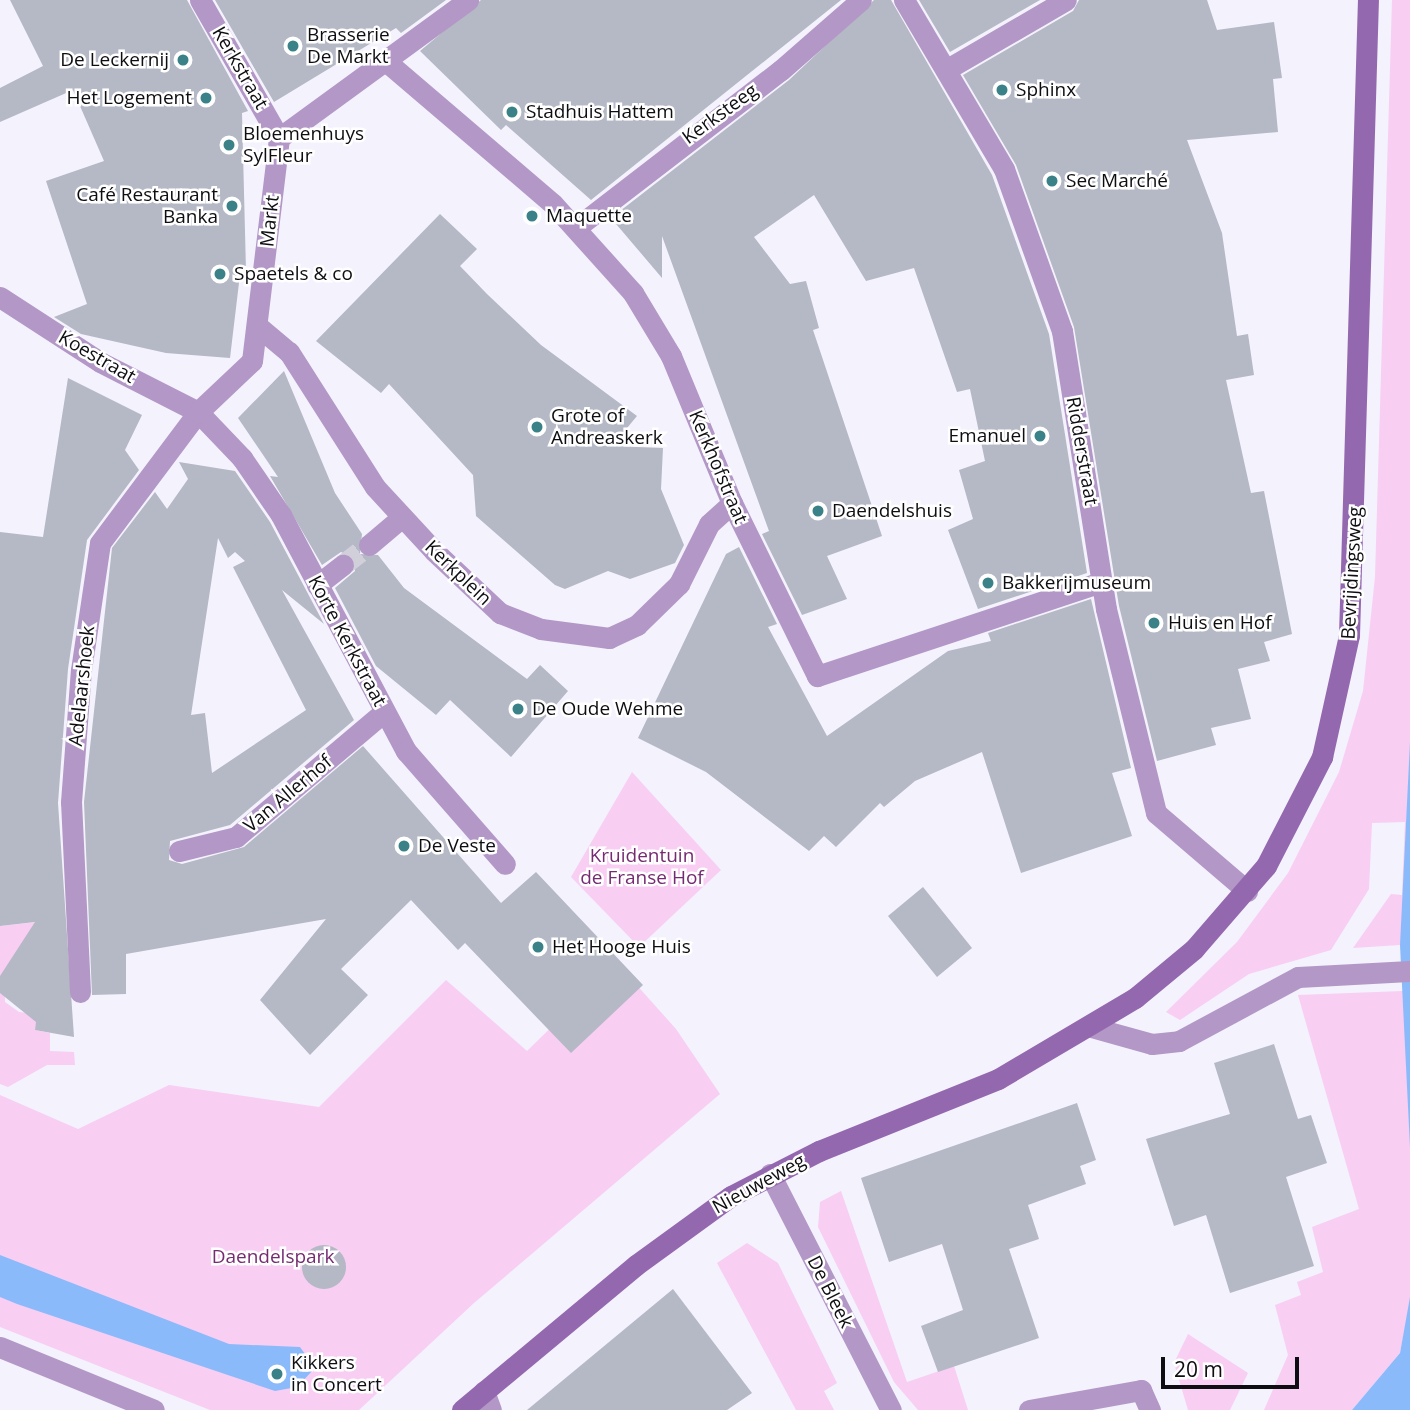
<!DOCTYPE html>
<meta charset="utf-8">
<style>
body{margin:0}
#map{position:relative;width:1410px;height:1410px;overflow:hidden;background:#f3f2fd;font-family:"Open Sans",sans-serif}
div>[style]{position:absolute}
.green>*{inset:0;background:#f8cef3}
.water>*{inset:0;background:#8bbafb}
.building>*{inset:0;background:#b5b8c5}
.round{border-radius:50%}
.street-tunnel>*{height:21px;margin-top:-10.5px;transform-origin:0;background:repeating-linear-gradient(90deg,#d1d0da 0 21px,transparent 0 31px)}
.street>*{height:21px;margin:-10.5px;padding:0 10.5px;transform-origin:10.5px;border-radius:10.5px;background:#b397c6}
.secondary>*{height:21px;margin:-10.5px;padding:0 10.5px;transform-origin:10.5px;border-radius:10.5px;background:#9468ae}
.dots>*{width:19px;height:19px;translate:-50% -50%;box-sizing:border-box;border:4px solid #fff;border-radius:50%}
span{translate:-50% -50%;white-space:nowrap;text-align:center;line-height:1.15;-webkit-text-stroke:5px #fff;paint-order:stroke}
.poi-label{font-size:19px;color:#0e0e12}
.left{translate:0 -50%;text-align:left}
.right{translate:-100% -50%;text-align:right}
.street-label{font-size:19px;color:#0e0e12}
.park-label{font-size:19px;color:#752b71}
.scale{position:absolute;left:1161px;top:1357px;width:138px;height:32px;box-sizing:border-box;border:4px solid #0e0e12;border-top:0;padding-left:9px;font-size:21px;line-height:24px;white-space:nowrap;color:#0e0e12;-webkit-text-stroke:5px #fff;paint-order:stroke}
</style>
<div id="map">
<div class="green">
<i style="clip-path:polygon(1392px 0,1410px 0,1410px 1410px,1408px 1313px,1400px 1353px,1352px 1410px,1264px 1410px,1288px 1355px,1275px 1305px,1301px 1295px,1297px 1282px,1323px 1272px,1312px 1227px,1359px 1209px,1298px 995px,1403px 991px,1402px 940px,1400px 945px,1353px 948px,1391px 894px,1402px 895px,1405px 822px,1372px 823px,1369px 889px,1331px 950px,1249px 974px,1180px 1020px,1166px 1012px,1237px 942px,1288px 873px,1339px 772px,1363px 691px,1375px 577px)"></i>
<i style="clip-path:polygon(632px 772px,721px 870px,639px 947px,571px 877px)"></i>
<i style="clip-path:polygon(47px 921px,4px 972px,5px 1002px,19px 1012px,38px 1014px,35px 1030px,50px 1033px,50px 1051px,74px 1052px,75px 1065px,47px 1065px,8px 1087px,0 1084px,0 926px)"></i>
<i style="clip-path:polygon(617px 963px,676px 1029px,720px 1094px,474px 1303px,359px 1410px,210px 1410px,0 1327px,0 1095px,78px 1129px,169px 1085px,319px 1107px,446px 980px,527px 1051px)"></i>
<i style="clip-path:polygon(841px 1191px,907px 1382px,954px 1366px,968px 1410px,918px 1410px,894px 1382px,818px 1227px,820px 1202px)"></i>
<i style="clip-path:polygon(747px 1243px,778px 1263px,837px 1383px,824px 1391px,834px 1410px,796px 1410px,717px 1263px)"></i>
<i style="clip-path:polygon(1188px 1334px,1248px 1373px,1230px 1410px,1188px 1410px,1174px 1363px)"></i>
</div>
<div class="water">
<i style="clip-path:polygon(1410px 742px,1410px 1147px,1400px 945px)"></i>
<i style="clip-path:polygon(0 1255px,229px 1344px,300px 1347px,315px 1368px,297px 1387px,275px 1391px,17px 1304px,0 1297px)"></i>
<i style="clip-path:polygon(1410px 1297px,1410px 1410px,1352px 1410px,1400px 1353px)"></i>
</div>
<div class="building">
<i style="clip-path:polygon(10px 0,187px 0,248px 111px,242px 113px,246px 271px,241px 266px,230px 358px,166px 353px,81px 334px,54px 317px,87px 304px,46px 181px,104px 161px,73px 90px,0 122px,0 88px,43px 66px)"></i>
<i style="clip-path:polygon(215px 0,446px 0,401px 33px,396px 28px,274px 102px)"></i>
<i style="clip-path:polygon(481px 0,841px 0,591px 200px,506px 125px,501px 130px,420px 51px)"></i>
<i style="clip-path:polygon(874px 0,891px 0,992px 175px,1049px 334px,1087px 573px,978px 609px,948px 530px,973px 519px,959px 470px,985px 461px,970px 389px,957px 392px,914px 268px,866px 281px,814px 195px,754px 237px,790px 284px,806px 281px,819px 328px,813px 330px,882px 536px,827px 556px,847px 599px,802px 615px,762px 534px,769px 531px,662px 236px,662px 278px,611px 218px,789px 80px)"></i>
<i style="clip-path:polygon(919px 0,1040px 0,950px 52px)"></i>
<i style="clip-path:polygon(1079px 0,1207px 0,1217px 30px,1274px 22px,1282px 78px,1273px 79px,1278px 132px,1187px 140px,1222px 233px,1237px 336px,1248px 334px,1254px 375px,1226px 380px,1251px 493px,1264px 491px,1292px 634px,1264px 642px,1270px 661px,1238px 669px,1251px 719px,1211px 728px,1216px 745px,1157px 761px,1119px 606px,1074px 327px,1016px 165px,963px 75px,1073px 11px)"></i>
<i style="clip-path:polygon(440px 214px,477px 249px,460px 266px,487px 294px,541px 345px,637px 416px,612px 446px,663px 448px,661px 489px,684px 545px,675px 563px,630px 579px,608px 571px,565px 589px,555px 585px,476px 516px,473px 475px,389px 384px,381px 393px,316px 341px)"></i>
<i style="clip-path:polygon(284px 371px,335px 493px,362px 534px,360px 554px,378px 555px,404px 588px,527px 679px,540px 665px,568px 691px,511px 757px,450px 700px,436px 715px,376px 666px,335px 588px,355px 571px,354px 558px,341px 552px,322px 565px,270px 476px,278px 477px,238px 418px)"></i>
<i style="clip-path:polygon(68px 378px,142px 415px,125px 450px,139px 470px,87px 540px,68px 669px,58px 803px,74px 1037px,35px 1030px,36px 1022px,0 993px,0 976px,35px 922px,0 926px,0 532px,43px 537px)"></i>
<i style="clip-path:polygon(evenodd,179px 462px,235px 471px,270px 522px,324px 624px,282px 590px,354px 720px,230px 825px,170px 841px,169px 860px,182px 864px,244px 847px,363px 746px,501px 903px,536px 872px,643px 985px,571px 1053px,465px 943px,458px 950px,411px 900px,341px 969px,368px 995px,310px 1055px,260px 1000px,326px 919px,126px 954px,126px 994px,92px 995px,84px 802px,112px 548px,155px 492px,167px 509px,188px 479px,179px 462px,218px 538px,228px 558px,235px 552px,245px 561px,233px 567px,306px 710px,212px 773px,205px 713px,191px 715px,218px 538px)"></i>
<i style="clip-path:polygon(739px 547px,777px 624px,768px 627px,827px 736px,948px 651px,991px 641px,988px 633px,1091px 599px,1131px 768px,1112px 773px,1132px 836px,1021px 873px,982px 752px,915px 781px,884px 807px,880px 803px,836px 847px,824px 836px,809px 851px,706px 772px,638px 738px,726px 554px)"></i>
<i style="clip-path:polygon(923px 887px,972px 948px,937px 977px,888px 916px)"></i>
<i style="clip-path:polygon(1274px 1044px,1298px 1119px,1311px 1115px,1327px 1163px,1286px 1177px,1314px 1266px,1230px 1293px,1206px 1215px,1174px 1226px,1146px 1139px,1230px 1114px,1214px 1063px)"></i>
<i style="clip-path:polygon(1077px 1103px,1096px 1160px,1080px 1166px,1086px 1184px,1028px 1205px,1039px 1239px,1009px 1249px,1039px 1338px,938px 1372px,921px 1326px,963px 1310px,942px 1244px,889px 1262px,861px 1178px)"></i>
<i class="round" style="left:302px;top:1245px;width:44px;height:44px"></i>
<i style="clip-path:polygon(673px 1289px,752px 1393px,727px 1410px,527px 1410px)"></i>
</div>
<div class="street-tunnel">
<i style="left:343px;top:565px;width:33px;rotate:-38deg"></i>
</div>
<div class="street">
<i style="left:200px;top:0;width:159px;rotate:60.2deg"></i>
<i style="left:904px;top:0;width:196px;rotate:59.4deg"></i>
<i style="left:1004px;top:169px;width:172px;rotate:70.3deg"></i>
<i style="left:1062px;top:331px;width:281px;rotate:81deg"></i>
<i style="left:1106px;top:609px;width:210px;rotate:76.2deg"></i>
<i style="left:1156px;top:813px;width:120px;rotate:40.6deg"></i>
<i style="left:388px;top:63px;width:217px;rotate:40.5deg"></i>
<i style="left:553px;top:204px;width:120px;rotate:48deg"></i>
<i style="left:633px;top:293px;width:74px;rotate:58.9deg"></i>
<i style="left:671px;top:356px;width:159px;rotate:67.5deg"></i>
<i style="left:732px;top:503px;width:193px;rotate:63.8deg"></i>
<i style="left:817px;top:676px;width:300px;rotate:-18.3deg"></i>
<i style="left:949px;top:68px;width:135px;rotate:-30.2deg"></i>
<i style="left:577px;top:227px;width:257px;rotate:-37.6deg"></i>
<i style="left:781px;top:70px;width:106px;rotate:-41.2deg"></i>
<i style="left:0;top:297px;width:119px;rotate:33deg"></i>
<i style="left:100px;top:362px;width:110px;rotate:27deg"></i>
<i style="left:198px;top:412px;width:64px;rotate:46.3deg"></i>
<i style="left:242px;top:458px;width:69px;rotate:55.6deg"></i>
<i style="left:281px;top:515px;width:267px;rotate:62.1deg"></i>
<i style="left:406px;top:751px;width:150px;rotate:48.8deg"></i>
<i style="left:260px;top:328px;width:38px;rotate:40deg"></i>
<i style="left:289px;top:352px;width:160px;rotate:57.5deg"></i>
<i style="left:375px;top:487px;width:87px;rotate:47.3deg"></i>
<i style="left:434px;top:551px;width:91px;rotate:43.2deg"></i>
<i style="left:500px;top:613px;width:44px;rotate:21.3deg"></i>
<i style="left:541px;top:629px;width:69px;rotate:7.5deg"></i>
<i style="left:609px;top:638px;width:31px;rotate:-25deg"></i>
<i style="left:637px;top:625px;width:59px;rotate:-44.3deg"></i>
<i style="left:679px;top:584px;width:67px;rotate:-63.4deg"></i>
<i style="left:709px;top:524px;width:31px;rotate:-42deg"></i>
<i style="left:369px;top:545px;width:43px;rotate:-40.3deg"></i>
<i style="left:317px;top:585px;width:33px;rotate:-38deg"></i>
<i style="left:179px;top:851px;width:59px;rotate:-13.8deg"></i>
<i style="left:236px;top:837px;width:194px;rotate:-40.2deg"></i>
<i style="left:80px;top:992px;width:190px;rotate:-92.7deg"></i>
<i style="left:71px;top:802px;width:132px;rotate:-85.7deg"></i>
<i style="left:81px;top:670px;width:128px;rotate:-81.5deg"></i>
<i style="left:100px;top:543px;width:164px;rotate:-53.2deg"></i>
<i style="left:198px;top:412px;width:74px;rotate:-43.4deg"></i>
<i style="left:252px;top:361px;width:225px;rotate:-83.1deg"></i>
<i style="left:279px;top:138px;width:234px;rotate:-36.1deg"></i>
<i style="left:1091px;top:1027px;width:63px;rotate:15.6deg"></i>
<i style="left:1152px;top:1044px;width:27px;rotate:-6deg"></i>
<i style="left:1179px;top:1041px;width:135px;rotate:-28.3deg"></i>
<i style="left:1298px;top:977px;width:112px;rotate:-3.1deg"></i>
<i style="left:770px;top:1174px;width:265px;rotate:62.9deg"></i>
<i style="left:0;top:1347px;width:166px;rotate:22.2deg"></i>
<i style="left:484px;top:1391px;width:20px;rotate:70deg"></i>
<i style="left:1029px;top:1410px;width:114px;rotate:-10.1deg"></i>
<i style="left:1141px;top:1390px;width:22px;rotate:66deg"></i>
</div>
<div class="secondary">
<i style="left:462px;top:1410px;width:226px;rotate:-39.8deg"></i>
<i style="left:636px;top:1265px;width:117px;rotate:-36deg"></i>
<i style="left:731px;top:1196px;width:99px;rotate:-27.1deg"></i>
<i style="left:819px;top:1151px;width:193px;rotate:-21.9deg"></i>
<i style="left:998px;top:1079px;width:159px;rotate:-30.6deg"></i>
<i style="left:1135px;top:998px;width:77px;rotate:-39.7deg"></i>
<i style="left:1194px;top:949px;width:110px;rotate:-49.1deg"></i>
<i style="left:1266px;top:866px;width:123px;rotate:-62.8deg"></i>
<i style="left:1322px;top:757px;width:125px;rotate:-77.5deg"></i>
<i style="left:1349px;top:635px;width:635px;rotate:-88.29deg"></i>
</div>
<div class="dots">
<i style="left:293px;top:46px;background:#3a8288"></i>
<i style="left:183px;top:60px;background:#3a8288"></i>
<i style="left:1002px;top:90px;background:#3a8288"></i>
<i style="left:206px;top:98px;background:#3a8288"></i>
<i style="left:512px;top:112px;background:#3a8288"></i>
<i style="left:229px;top:145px;background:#3a8288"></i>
<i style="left:1052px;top:181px;background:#3a8288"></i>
<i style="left:232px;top:206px;background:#3a8288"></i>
<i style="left:532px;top:216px;background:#3a8288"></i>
<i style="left:220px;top:274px;background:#3a8288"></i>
<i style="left:537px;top:427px;background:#3a8288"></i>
<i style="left:1040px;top:436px;background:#3a8288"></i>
<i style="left:818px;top:511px;background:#3a8288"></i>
<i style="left:988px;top:583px;background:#3a8288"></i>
<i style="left:1154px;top:623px;background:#3a8288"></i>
<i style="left:518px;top:709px;background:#3a8288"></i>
<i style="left:404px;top:846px;background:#3a8288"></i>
<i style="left:538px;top:947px;background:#3a8288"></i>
<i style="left:277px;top:1374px;background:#3a8288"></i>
</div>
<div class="poi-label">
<span class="left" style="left:307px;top:46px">Brasserie<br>De Markt</span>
<span class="right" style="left:169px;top:60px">De Leckernij</span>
<span class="left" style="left:1016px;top:90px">Sphinx</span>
<span class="right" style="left:192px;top:98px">Het Logement</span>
<span class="left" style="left:526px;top:112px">Stadhuis Hattem</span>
<span class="left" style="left:243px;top:145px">Bloemenhuys<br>SylFleur</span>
<span class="left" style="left:1066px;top:181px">Sec Marché</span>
<span class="right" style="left:218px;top:206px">Café Restaurant<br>Banka</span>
<span class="left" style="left:546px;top:216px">Maquette</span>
<span class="left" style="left:234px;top:274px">Spaetels &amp; co</span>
<span class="left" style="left:551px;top:427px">Grote of<br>Andreaskerk</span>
<span class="right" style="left:1026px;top:436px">Emanuel</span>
<span class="left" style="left:832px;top:511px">Daendelshuis</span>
<span class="left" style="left:1002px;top:583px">Bakkerijmuseum</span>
<span class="left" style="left:1168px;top:623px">Huis en Hof</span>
<span class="left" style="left:532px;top:709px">De Oude Wehme</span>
<span class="left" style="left:418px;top:846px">De Veste</span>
<span class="left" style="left:552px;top:947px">Het Hooge Huis</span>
<span class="left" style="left:291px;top:1374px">Kikkers<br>in Concert</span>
</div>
<div class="street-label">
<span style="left:240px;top:68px;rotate:60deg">Kerkstraat</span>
<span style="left:720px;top:114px;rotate:-36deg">Kerksteeg</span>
<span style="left:270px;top:221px;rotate:-84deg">Markt</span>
<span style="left:97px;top:357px;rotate:30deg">Koestraat</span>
<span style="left:1082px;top:451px;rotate:80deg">Ridderstraat</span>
<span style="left:718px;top:467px;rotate:67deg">Kerkhofstraat</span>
<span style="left:458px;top:573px;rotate:44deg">Kerkplein</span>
<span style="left:1352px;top:573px;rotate:-87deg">Bevrijdingsweg</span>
<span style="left:347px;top:641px;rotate:62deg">Korte Kerkstraat</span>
<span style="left:82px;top:686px;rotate:-84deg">Adelaarshoek</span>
<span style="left:288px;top:794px;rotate:-40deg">Van Allerhof</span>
<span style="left:759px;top:1184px;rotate:-29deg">Nieuweweg</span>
<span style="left:830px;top:1292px;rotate:63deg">De Bleek</span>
</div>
<div class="park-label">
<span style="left:642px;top:867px">Kruidentuin<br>de Franse Hof</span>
<span style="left:273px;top:1257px">Daendelspark</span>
</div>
<div class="scale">20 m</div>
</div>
